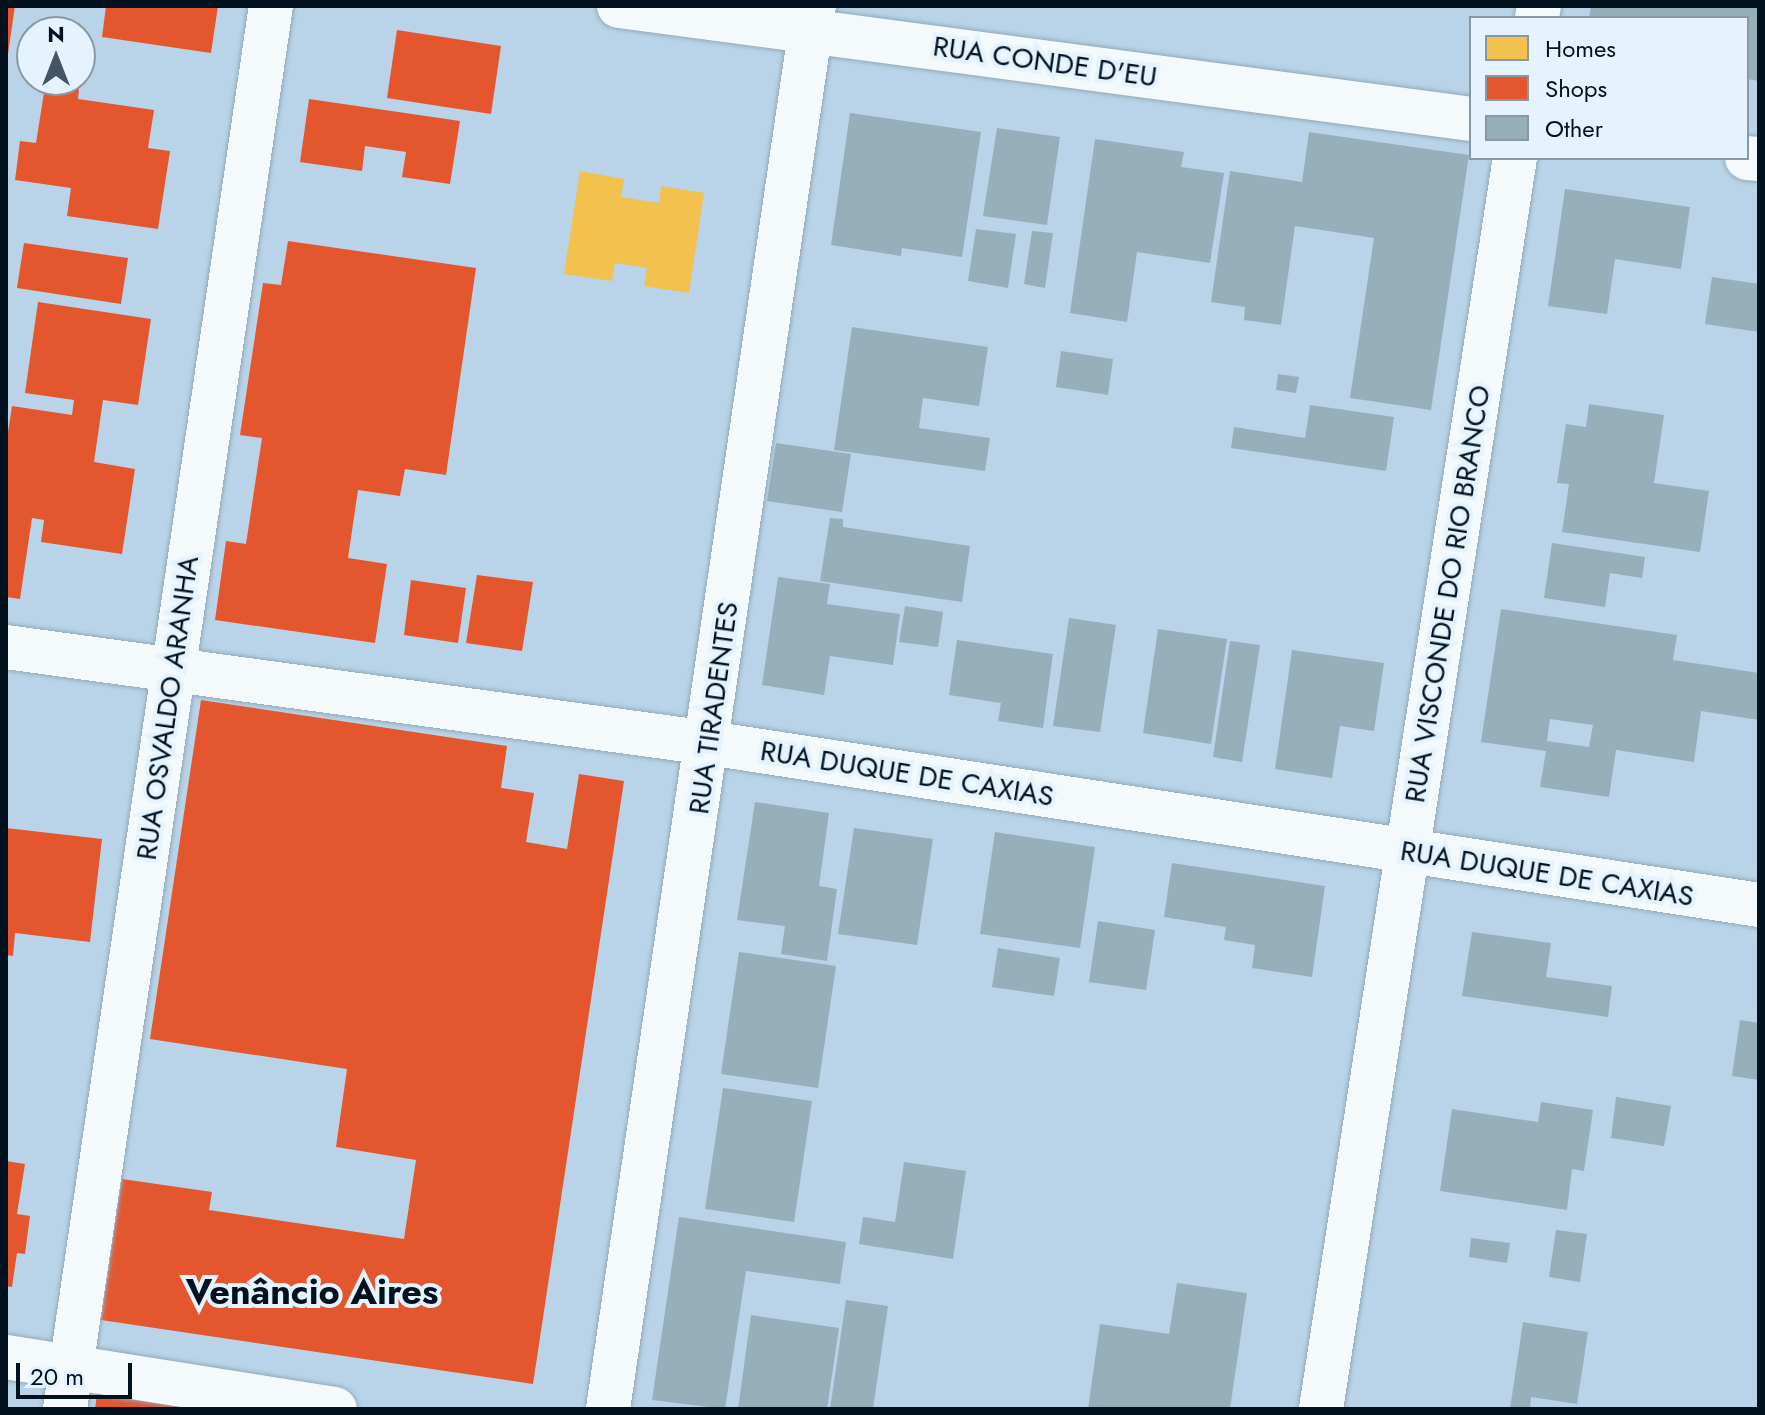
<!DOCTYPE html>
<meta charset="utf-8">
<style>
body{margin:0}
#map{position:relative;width:1765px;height:1415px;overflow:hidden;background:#b9d4e8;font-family:Jost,sans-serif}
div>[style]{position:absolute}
.homes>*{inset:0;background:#f2c14e}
.shops>*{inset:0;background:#e4572e}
.building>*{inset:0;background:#96afbb}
.roads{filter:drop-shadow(0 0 2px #94a9b8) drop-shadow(0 0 2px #94a9b8)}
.minor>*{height:44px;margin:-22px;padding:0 22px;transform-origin:22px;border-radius:22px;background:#f4f9fc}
.major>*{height:44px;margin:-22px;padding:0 22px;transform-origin:22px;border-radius:22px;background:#f4f9fc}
span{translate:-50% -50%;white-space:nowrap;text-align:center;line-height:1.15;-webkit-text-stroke:8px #e4f3fe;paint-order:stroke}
.street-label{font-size:28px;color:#01111e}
.district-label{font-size:36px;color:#01111e;font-weight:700}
.frame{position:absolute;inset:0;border:8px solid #01111e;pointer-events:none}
.legend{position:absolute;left:1469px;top:16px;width:280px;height:144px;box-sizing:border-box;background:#e4f3fe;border:2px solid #8999a4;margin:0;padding:10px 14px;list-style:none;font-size:24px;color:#01111e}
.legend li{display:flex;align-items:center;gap:16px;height:40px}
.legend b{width:40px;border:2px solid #8999a4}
.north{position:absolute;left:16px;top:16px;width:80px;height:80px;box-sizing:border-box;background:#e4f3fe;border:2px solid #8999a4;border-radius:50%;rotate:0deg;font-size:22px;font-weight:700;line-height:32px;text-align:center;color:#01111e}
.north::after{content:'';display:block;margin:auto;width:28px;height:36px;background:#415565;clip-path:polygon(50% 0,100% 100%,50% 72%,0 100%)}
.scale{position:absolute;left:16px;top:1363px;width:116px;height:36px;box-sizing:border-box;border:4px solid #01111e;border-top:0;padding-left:10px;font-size:24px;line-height:28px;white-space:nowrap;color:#01111e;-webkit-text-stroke:6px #e4f3fe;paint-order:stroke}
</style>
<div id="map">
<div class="homes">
<i style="clip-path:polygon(580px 171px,624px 179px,621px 197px,659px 203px,661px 186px,704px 193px,689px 293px,644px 286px,647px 268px,615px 263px,612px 281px,564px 274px)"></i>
<i style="clip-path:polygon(6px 842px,95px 852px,88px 904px,65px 917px,6px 910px)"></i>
</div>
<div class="shops">
<i style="clip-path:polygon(6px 6px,15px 6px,8px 54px,6px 54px)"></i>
<i style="clip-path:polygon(106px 6px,218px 6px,211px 53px,102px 37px)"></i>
<i style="clip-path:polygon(397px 30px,501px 46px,491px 114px,387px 98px)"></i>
<i style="clip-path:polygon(46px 80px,80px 80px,78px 99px,154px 110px,148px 148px,170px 151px,158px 229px,67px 216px,71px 188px,15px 180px,20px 141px,36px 143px)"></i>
<i style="clip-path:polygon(309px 99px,460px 121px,450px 184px,402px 177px,406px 152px,365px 146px,362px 171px,300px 162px)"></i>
<i style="clip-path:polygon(288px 241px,476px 268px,446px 475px,405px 469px,400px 496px,358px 490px,348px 558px,387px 564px,375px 643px,215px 620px,226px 541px,246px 544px,262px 438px,240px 435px,263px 283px,281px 285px)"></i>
<i style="clip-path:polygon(24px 243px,128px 258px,121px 304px,17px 288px)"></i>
<i style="clip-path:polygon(38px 302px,151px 319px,138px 405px,103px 400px,94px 462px,135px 469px,122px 554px,41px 542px,44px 520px,32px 518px,20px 599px,6px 597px,6px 445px,12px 406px,72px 415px,74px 400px,25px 393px)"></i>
<i style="clip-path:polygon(477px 575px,533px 582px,522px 651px,466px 643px)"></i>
<i style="clip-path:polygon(411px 580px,466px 588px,458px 643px,404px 635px)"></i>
<i style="clip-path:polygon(201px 700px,507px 746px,501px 788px,534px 793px,526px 842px,567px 849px,579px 774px,624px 781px,533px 1384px,101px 1320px,122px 1179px,212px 1192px,209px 1210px,404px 1239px,416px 1160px,336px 1147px,347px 1069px,150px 1039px)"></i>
<i style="clip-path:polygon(6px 828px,102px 839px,90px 942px,15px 933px,13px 956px,6px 955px)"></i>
<i style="clip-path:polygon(6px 1161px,25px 1164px,17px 1214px,30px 1216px,25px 1254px,17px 1253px,12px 1287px,6px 1286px)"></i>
<i style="clip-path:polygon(98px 1386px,219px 1409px,95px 1409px)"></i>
</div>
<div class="building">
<i style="clip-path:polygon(1591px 6px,1759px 6px,1759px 81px,1747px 79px,1747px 18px,1589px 18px)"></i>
<i style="clip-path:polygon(850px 113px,981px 132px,962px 257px,902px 248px,901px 256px,831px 245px)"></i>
<i style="clip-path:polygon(997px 128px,1060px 137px,1047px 225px,983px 216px)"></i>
<i style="clip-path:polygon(1309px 132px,1469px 155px,1431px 410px,1350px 398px,1374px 238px,1295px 226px,1281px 325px,1244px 320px,1245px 307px,1211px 302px,1230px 171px,1302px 182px)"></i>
<i style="clip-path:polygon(1095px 139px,1184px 152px,1181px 167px,1224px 173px,1210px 263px,1137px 252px,1127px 322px,1070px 313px)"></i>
<i style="clip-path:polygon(1565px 189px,1690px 207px,1681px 269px,1615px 259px,1607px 314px,1548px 306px)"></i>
<i style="clip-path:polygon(976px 229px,1016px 234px,1008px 288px,968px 281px)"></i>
<i style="clip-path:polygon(1032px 231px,1053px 233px,1045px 288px,1024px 284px)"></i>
<i style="clip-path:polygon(1712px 277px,1759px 284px,1759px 332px,1705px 324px)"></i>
<i style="clip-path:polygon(852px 327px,988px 347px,979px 406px,923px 398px,919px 428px,990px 438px,985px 471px,834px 450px)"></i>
<i style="clip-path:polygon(1061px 351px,1113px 359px,1108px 395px,1056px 387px)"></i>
<i style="clip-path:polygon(1278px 374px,1299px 377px,1296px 393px,1276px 390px)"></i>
<i style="clip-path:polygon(1589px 404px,1664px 415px,1654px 483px,1709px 491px,1700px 552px,1562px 532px,1569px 484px,1557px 483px,1566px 424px,1586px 427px)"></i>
<i style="clip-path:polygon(1310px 405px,1394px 417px,1386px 471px,1231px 448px,1234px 427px,1305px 438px)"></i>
<i style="clip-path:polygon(776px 443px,851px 454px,842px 512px,767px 501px)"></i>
<i style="clip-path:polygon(830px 518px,843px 519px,843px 527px,970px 546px,962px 602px,820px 581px)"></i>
<i style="clip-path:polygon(1552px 543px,1645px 557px,1642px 578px,1610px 573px,1605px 607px,1544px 598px)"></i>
<i style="clip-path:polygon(778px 577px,830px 584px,827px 604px,900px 614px,893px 665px,830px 656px,824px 695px,762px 685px)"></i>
<i style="clip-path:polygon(905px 606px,943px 612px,938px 647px,899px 642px)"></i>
<i style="clip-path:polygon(evenodd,1501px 609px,1677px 635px,1673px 660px,1759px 673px,1759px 720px,1701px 711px,1694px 762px,1616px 750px,1609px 797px,1540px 787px,1546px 751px,1481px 742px,1501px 609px,1550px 719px,1593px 725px,1589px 747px,1547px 741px,1550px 719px)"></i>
<i style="clip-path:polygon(1069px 618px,1116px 625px,1100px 732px,1053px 726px)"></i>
<i style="clip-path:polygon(1158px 629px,1227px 639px,1211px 744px,1143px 733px)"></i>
<i style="clip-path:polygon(957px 640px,1053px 654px,1043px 728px,998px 721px,1001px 703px,949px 695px)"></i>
<i style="clip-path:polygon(1230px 641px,1260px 645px,1242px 762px,1213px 757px)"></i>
<i style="clip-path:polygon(1292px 650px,1384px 663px,1374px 731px,1340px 726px,1332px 778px,1275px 769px)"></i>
<i style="clip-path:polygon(755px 802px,829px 813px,819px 886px,837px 889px,827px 961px,781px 954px,785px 926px,737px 920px)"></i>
<i style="clip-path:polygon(854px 828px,933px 839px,917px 945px,838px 934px)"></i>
<i style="clip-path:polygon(995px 832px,1095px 847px,1080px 948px,980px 934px)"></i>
<i style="clip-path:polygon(1172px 863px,1325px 886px,1312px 977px,1252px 968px,1255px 945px,1224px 940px,1226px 927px,1164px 917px)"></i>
<i style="clip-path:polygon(1098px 921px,1155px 930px,1146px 990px,1089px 982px)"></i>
<i style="clip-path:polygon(1472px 932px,1551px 943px,1546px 977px,1612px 986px,1608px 1017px,1462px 996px)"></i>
<i style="clip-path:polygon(998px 948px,1060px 958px,1054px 996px,992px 987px)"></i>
<i style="clip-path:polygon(739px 952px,836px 966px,818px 1088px,721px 1074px)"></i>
<i style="clip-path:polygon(1740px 1020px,1759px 1023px,1759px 1080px,1732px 1076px)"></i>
<i style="clip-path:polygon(723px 1088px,812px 1101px,794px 1222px,705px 1209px)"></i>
<i style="clip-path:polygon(1616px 1097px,1671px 1106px,1664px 1146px,1611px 1138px)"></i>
<i style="clip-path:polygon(1541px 1102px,1593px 1110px,1584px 1171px,1572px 1169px,1567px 1210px,1440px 1191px,1452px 1109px,1538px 1122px)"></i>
<i style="clip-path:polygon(904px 1162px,966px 1171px,953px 1259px,859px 1244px,863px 1217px,895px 1222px)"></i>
<i style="clip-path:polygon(679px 1217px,846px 1242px,840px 1284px,746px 1271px,725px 1409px,652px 1400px)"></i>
<i style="clip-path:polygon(1556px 1230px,1587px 1234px,1580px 1282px,1549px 1277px)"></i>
<i style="clip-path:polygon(1471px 1238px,1510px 1243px,1507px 1263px,1469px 1257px)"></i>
<i style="clip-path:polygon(1177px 1283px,1247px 1293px,1230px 1409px,1088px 1409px,1100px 1324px,1169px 1334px)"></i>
<i style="clip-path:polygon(846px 1300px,888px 1306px,873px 1409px,830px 1409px)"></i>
<i style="clip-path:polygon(751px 1315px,839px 1328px,827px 1409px,738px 1409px)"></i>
<i style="clip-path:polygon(1523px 1322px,1588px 1332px,1577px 1404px,1531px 1397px,1530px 1409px,1510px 1409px)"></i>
</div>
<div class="roads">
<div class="minor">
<i style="left:619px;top:6px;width:859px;rotate:7.55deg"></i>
<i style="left:1537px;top:18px;width:12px;rotate:-81deg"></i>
<i style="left:1747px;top:158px;width:12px;rotate:5deg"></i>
<i style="left:6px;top:647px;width:710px;rotate:7.78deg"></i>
<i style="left:709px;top:743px;width:1062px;rotate:8.77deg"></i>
<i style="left:6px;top:1357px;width:333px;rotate:9deg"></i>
<i style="left:1321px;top:1409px;width:1266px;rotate:-81.19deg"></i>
</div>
<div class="major">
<i style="left:65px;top:1409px;width:1418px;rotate:-81.65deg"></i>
<i style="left:608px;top:1409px;width:1418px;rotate:-81.65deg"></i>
</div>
</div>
<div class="street-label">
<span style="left:1045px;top:62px;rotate:8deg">RUA CONDE D'EU</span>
<span style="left:1448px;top:594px;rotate:-81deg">RUA VISCONDE DO RIO BRANCO</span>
<span style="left:168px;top:708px;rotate:-82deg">RUA OSVALDO ARANHA</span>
<span style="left:714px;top:708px;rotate:-82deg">RUA TIRADENTES</span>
<span style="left:907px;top:774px;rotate:9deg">RUA DUQUE DE CAXIAS</span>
<span style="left:1547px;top:874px;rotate:9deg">RUA DUQUE DE CAXIAS</span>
</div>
<div class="district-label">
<span style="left:312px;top:1292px">Venâncio Aires</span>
</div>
<div class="frame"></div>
<ul class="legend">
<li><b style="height:22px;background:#f2c14e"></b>Homes</li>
<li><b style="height:22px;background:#e4572e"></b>Shops</li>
<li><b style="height:22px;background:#96afbb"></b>Other</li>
</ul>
<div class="north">N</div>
<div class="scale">20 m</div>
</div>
